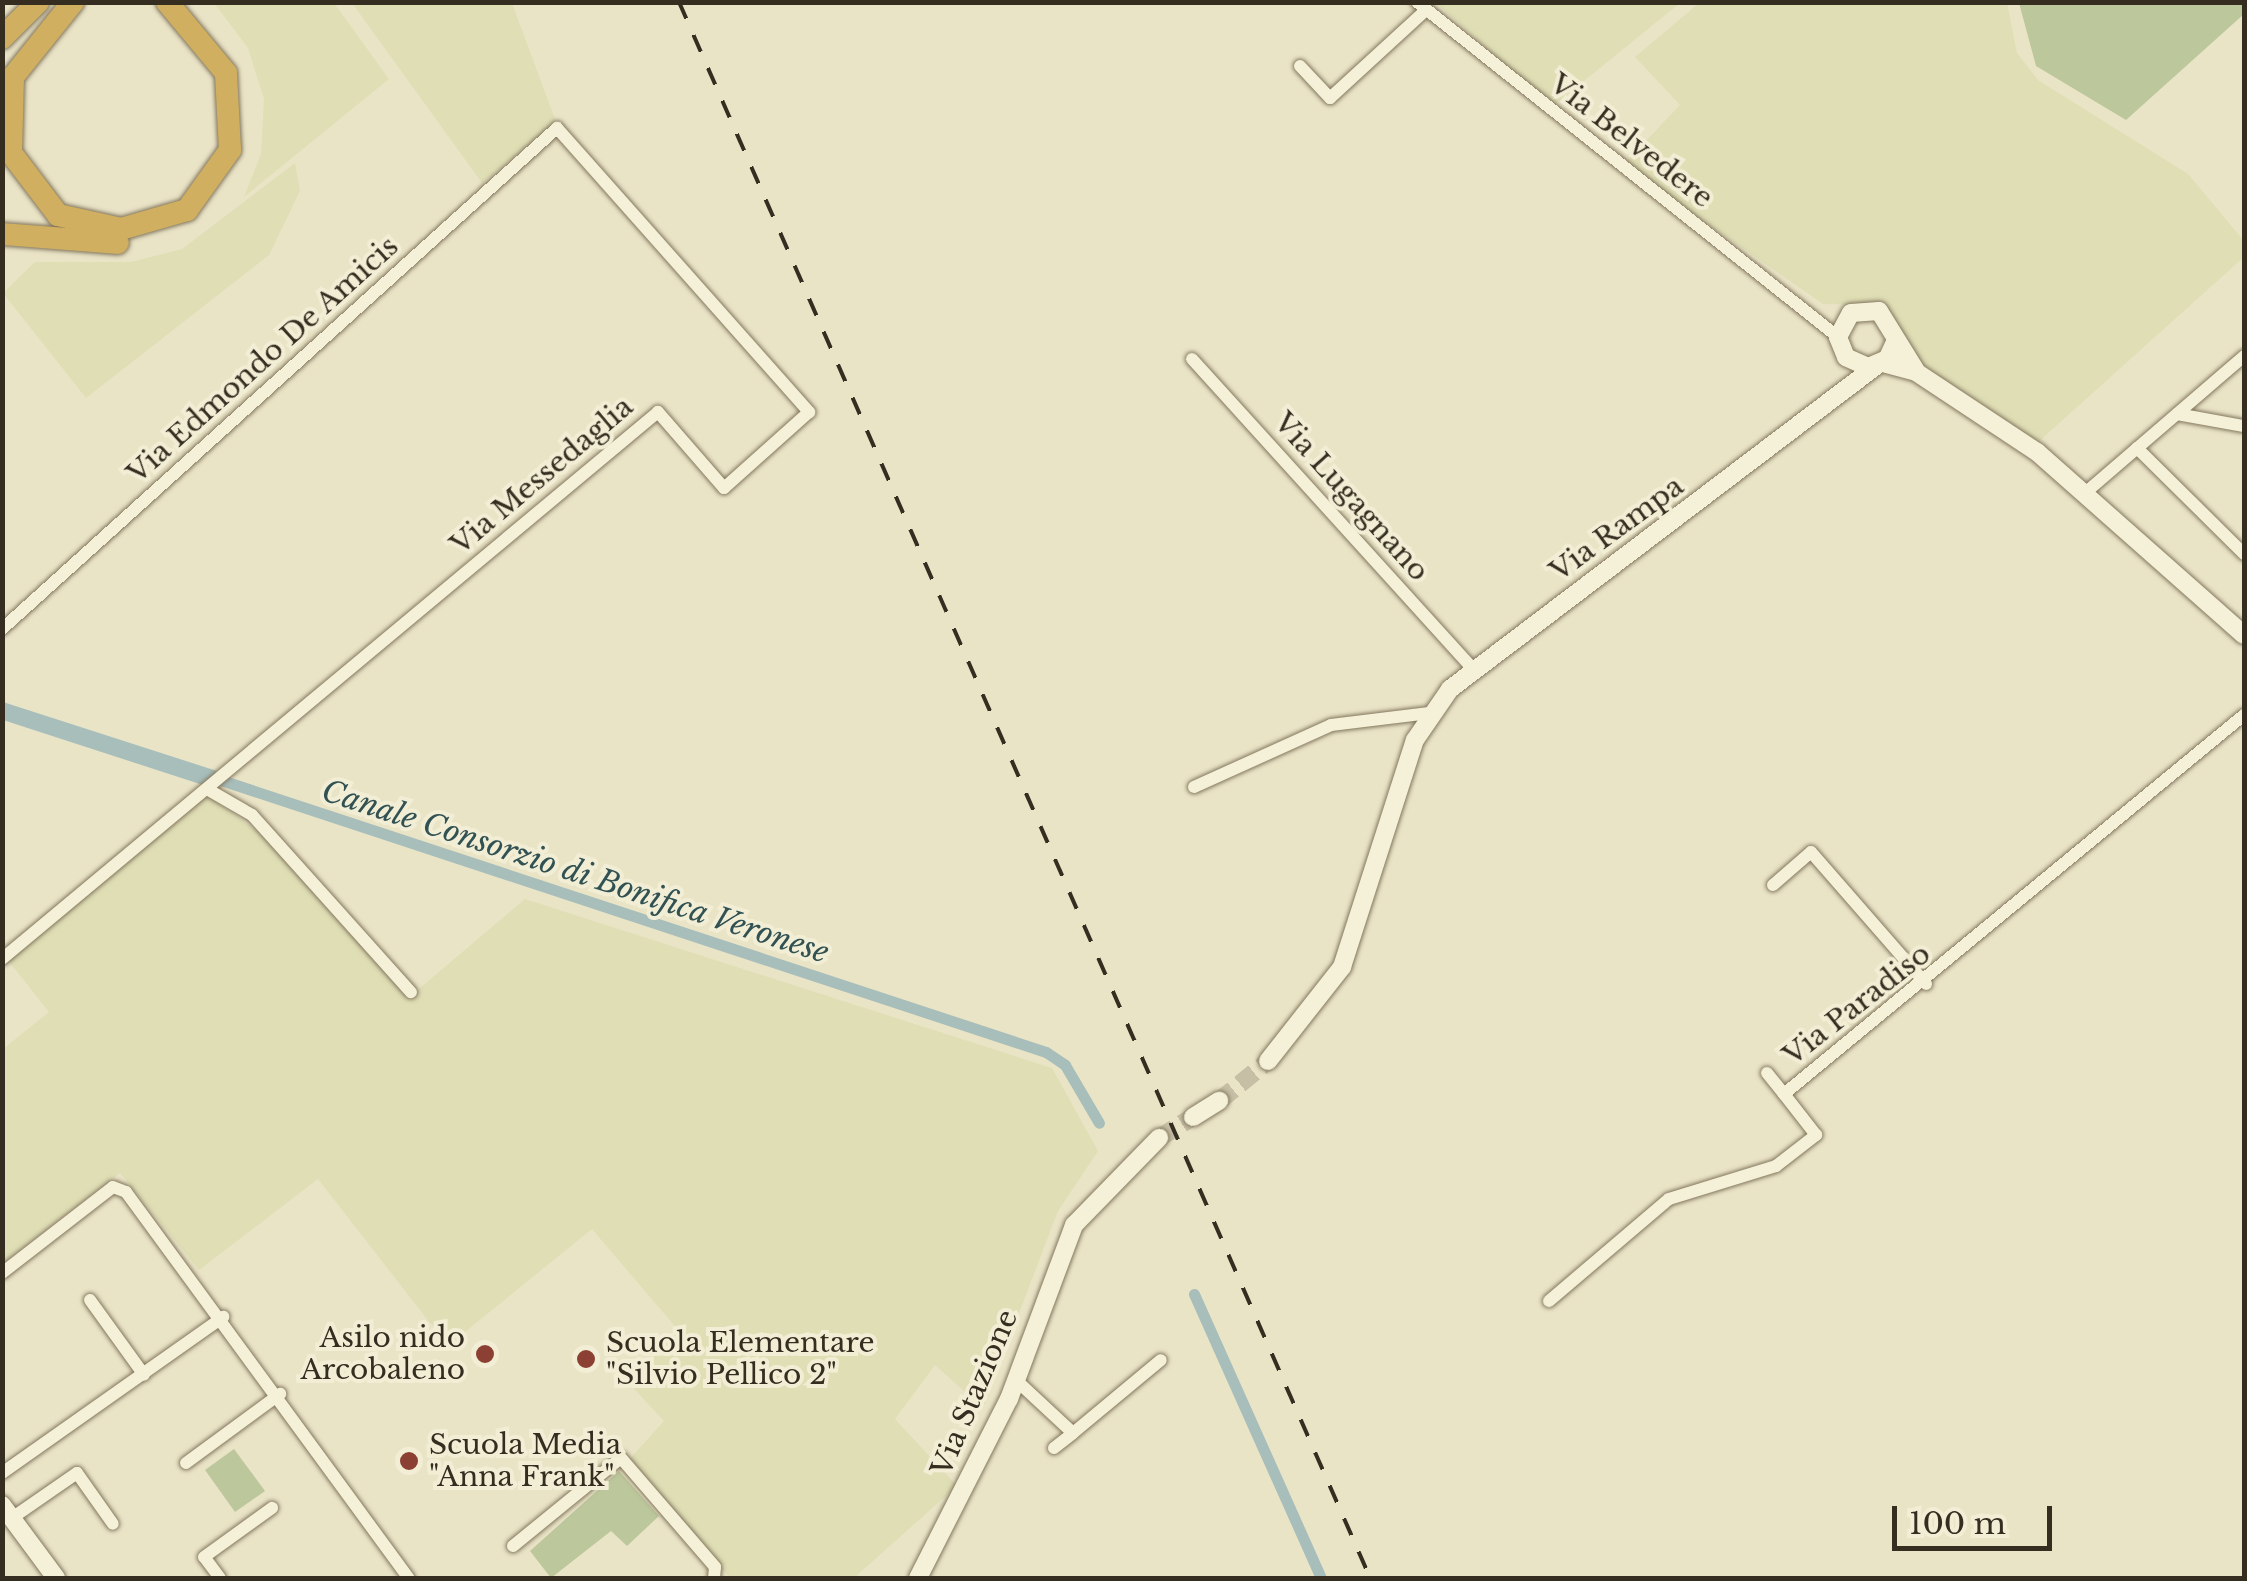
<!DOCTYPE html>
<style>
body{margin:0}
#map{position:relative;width:2247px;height:1581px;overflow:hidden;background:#eae4c7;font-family:"Libre Baskerville",serif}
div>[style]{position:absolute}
.farmland>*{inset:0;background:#dfdeb5}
.green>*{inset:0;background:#bcc79c}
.water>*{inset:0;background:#a7bebb}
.canal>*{height:11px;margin:-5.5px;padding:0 5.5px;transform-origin:5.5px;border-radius:5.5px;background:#a7bebb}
.secondary-tunnel>*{height:18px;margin-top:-9px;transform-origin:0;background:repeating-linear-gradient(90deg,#c6bfa6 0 18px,transparent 0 27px)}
.roads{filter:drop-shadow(0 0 2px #83775e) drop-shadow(0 0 2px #83775e)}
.street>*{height:12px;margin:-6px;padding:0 6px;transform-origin:6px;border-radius:6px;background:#f5f1d9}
.secondary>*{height:18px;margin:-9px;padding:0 9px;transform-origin:9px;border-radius:9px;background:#f5f1d9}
.highway>*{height:22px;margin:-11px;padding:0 11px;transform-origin:11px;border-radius:11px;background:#d0af60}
.rail>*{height:4px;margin-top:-2px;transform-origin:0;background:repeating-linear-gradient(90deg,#352d20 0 18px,transparent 0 36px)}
.dots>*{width:28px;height:28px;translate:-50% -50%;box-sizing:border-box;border:5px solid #f2eed5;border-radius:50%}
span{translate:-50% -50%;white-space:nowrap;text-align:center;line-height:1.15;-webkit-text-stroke:8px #f2eed5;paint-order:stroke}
.street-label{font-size:28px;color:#352d20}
.poi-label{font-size:28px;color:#352d20}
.right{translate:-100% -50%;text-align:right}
.left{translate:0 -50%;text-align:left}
.water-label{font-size:30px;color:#315153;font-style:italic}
.frame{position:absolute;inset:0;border:5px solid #352d20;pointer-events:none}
.scale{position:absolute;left:1892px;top:1506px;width:160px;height:45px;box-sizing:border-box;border:5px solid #352d20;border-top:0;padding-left:12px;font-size:30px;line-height:35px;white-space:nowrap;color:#352d20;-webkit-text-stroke:8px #f2eed5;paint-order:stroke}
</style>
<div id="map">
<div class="farmland">
<i style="clip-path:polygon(214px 3px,334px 3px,389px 79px,244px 197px,261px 154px,264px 99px,248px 48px)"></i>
<i style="clip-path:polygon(352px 3px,512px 3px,556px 122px,482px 183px)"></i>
<i style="clip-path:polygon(1436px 3px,1680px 3px,1552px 107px)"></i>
<i style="clip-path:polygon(1699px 3px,2007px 3px,2017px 53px,2038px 80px,2188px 174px,2244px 241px,2244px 257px,2036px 444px,1917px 363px,1866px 305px,1823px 304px,1623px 165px,1680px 105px,1635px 57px)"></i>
<i style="clip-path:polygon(295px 163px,300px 191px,269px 255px,86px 398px,3px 293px,35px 262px,131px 262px,182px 249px)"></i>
<i style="clip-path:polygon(207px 795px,264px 836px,408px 998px,525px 899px,1052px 1068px,1098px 1151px,1058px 1211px,983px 1408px,935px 1365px,895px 1419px,957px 1486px,854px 1578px,730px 1578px,627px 1462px,664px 1421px,624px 1378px,679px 1331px,592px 1229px,455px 1340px,430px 1323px,318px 1179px,199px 1270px,120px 1173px,3px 1263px,3px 1049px,49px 1012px,7px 959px)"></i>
</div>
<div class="green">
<i style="clip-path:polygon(2019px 3px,2244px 2px,2244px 14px,2126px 120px,2036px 66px)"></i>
<i style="clip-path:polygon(234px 1449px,265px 1491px,235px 1512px,205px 1470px)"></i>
<i style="clip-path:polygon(619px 1471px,659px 1516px,627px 1546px,611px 1531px,551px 1578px,530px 1551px)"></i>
</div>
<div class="water">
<i style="clip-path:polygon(3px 702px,217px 771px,203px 785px,3px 720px)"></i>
</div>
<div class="canal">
<i style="left:212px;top:777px;width:878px;rotate:18.25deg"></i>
<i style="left:1046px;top:1052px;width:23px;rotate:34deg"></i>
<i style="left:1065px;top:1065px;width:67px;rotate:59.6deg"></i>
<i style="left:1194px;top:1294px;width:311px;rotate:65.9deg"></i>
</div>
<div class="secondary-tunnel">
<i style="left:1219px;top:1101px;width:63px;rotate:-39.2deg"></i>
<i style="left:1159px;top:1138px;width:40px;rotate:-32deg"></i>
</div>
<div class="roads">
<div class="street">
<i style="left:1417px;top:2px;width:538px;rotate:38.51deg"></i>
<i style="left:1300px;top:66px;width:44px;rotate:46.8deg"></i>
<i style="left:1330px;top:98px;width:130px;rotate:-42.5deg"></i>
<i style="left:1192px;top:359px;width:418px;rotate:47.8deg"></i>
<i style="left:2177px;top:414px;width:68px;rotate:10.2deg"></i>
<i style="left:2137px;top:448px;width:151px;rotate:44.7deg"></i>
<i style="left:2085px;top:493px;width:210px;rotate:-40.7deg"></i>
<i style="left:2px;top:629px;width:748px;rotate:-42.07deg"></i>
<i style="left:557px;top:128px;width:380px;rotate:48.4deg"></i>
<i style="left:809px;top:412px;width:114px;rotate:138.2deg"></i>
<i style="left:724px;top:488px;width:101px;rotate:-131deg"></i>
<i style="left:658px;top:412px;width:854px;rotate:140.18deg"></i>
<i style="left:1194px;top:787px;width:150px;rotate:-24.3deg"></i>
<i style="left:1331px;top:725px;width:99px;rotate:-7deg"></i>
<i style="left:207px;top:789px;width:52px;rotate:30deg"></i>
<i style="left:252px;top:815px;width:238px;rotate:48.1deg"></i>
<i style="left:1773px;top:885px;width:50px;rotate:-41deg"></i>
<i style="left:1811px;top:852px;width:175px;rotate:48.9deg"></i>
<i style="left:1767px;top:1073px;width:27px;rotate:51deg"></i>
<i style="left:2px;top:1273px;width:140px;rotate:-37.8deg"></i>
<i style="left:113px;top:1187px;width:14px;rotate:21deg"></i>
<i style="left:126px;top:1192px;width:479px;rotate:53.8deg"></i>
<i style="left:90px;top:1300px;width:92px;rotate:54.2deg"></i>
<i style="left:1549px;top:1301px;width:157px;rotate:-40.4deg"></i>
<i style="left:1669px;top:1199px;width:112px;rotate:-17.1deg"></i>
<i style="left:1776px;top:1166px;width:51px;rotate:-37.8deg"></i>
<i style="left:1816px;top:1135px;width:52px;rotate:-128deg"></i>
<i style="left:1784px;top:1094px;width:596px;rotate:-39.49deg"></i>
<i style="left:1017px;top:1381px;width:76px;rotate:42.9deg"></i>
<i style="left:1073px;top:1433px;width:114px;rotate:-39.7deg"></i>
<i style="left:1054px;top:1448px;width:24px;rotate:-38deg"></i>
<i style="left:186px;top:1463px;width:117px;rotate:-36.3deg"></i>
<i style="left:2px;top:1473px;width:271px;rotate:-35.2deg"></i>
<i style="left:12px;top:1518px;width:79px;rotate:-34.7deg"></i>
<i style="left:77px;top:1473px;width:62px;rotate:54.8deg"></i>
<i style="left:513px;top:1546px;width:139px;rotate:-39.2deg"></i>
<i style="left:621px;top:1458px;width:144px;rotate:49.2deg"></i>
<i style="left:715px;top:1567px;width:11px;rotate:95deg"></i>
<i style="left:220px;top:1578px;width:26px;rotate:-127deg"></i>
<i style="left:204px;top:1557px;width:84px;rotate:-35.8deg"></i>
</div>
<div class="secondary">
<i style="left:1896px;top:340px;width:21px;rotate:115deg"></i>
<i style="left:1887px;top:359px;width:21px;rotate:157deg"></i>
<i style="left:1868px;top:367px;width:24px;rotate:-156deg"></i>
<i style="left:1846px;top:357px;width:22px;rotate:-112deg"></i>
<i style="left:1838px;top:337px;width:27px;rotate:-62deg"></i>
<i style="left:1851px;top:313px;width:28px;rotate:-4deg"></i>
<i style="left:1879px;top:311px;width:70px;rotate:58.3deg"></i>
<i style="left:1883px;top:363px;width:34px;rotate:15deg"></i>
<i style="left:1916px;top:372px;width:145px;rotate:33.5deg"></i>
<i style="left:2037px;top:452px;width:276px;rotate:41.5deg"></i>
<i style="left:1268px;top:1061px;width:120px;rotate:-51.8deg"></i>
<i style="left:1342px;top:967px;width:238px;rotate:-72.2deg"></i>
<i style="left:1415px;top:740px;width:62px;rotate:-55.5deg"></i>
<i style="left:1450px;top:689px;width:535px;rotate:-37.17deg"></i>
<i style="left:1193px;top:1117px;width:31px;rotate:-32deg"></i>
<i style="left:2px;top:1505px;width:91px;rotate:53.5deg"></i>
<i style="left:918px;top:1578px;width:201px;rotate:-63.1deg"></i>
<i style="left:1009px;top:1399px;width:186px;rotate:-69.5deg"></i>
<i style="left:1074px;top:1225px;width:122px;rotate:-45.7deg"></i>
</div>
<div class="highway">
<i style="left:73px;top:2px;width:96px;rotate:128.7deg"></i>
<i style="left:13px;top:77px;width:76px;rotate:91.5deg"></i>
<i style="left:11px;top:153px;width:78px;rotate:52.8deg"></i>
<i style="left:58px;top:215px;width:65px;rotate:12.5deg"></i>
<i style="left:121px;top:229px;width:69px;rotate:-16.1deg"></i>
<i style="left:187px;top:210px;width:74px;rotate:-54.4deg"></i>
<i style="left:230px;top:150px;width:77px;rotate:-93deg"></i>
<i style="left:226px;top:73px;width:92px;rotate:-129.7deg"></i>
<i style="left:2px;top:38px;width:51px;rotate:-45deg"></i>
<i style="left:2px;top:234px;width:116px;rotate:4.4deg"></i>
</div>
</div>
<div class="rail">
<i style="left:679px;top:2px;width:1721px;rotate:66.32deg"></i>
</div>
<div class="dots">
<i style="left:485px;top:1354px;background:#8c4034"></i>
<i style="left:586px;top:1359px;background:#8c4034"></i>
<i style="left:409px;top:1461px;background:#8c4034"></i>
</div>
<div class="street-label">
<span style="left:1631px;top:141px;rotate:38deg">Via Belvedere</span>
<span style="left:263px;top:360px;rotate:-42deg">Via Edmondo De Amicis</span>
<span style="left:542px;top:476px;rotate:-40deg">Via Messedaglia</span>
<span style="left:1351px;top:497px;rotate:48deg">Via Lugagnano</span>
<span style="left:1617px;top:529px;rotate:-36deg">Via Rampa</span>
<span style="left:1857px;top:1005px;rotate:-38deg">Via Paradiso</span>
<span style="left:975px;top:1393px;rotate:-67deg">Via Stazione</span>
</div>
<div class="poi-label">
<span class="right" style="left:465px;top:1354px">Asilo nido<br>Arcobaleno</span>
<span class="left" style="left:606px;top:1359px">Scuola Elementare<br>"Silvio Pellico 2"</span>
<span class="left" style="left:429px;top:1461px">Scuola Media<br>"Anna Frank"</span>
</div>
<div class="water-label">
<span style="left:575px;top:872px;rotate:18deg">Canale Consorzio di Bonifica Veronese</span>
</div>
<div class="frame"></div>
<div class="scale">100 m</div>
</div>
